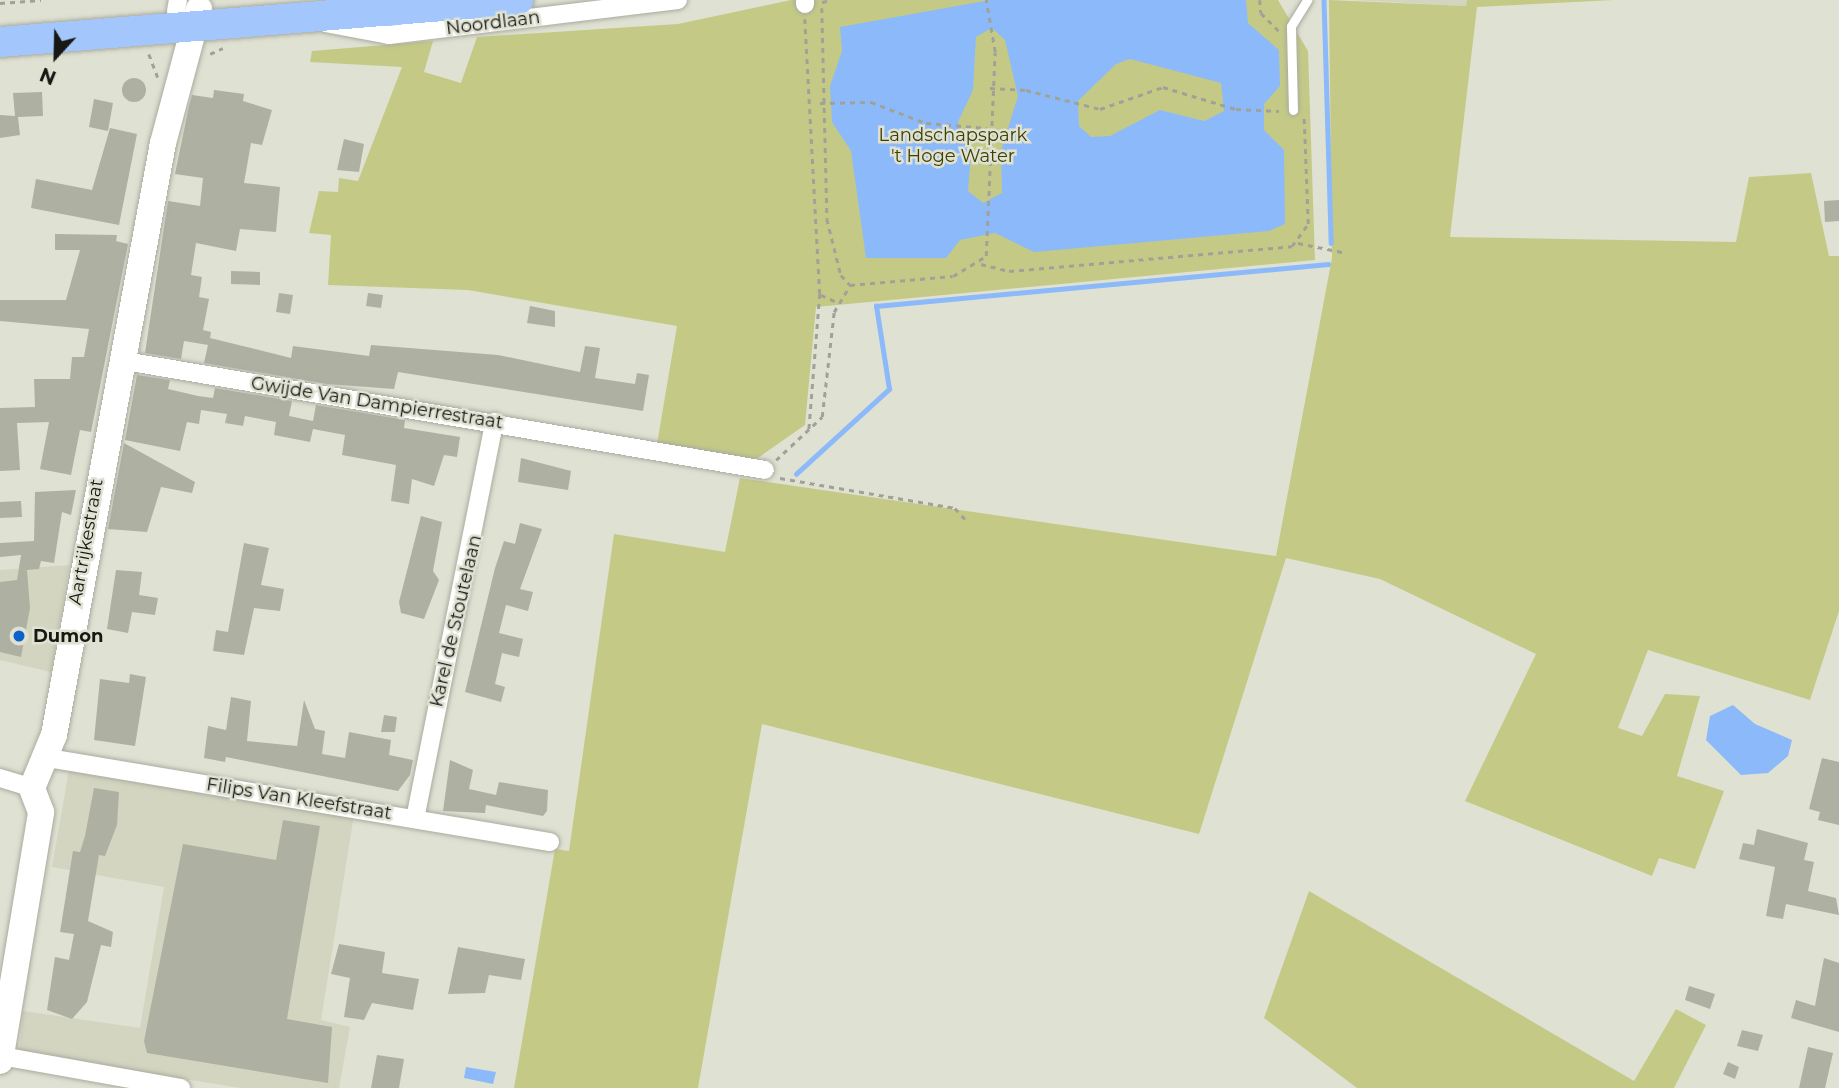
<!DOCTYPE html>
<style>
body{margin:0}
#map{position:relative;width:1839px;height:1088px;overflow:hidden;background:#dfe1d3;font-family:Montserrat,sans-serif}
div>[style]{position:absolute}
.built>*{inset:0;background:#d3d5c0}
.green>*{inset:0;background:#c4ca86}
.water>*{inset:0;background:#8cb9f9}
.stream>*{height:4.5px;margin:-2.25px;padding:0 2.25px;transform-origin:2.25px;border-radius:2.25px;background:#8cb9f9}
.building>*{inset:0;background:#aeb0a2}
.round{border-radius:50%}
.path>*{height:2.5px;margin-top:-1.25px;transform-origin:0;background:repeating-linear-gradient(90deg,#a1a297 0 5px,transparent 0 10px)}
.roads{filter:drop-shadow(0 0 2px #aaab9e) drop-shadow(0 0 2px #aaab9e)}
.lane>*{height:9px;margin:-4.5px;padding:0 4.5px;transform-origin:4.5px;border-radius:4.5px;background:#fff}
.street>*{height:18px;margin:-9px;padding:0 9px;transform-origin:9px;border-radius:9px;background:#fff}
.secondary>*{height:26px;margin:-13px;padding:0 13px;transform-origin:13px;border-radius:13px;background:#fff}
.primary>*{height:30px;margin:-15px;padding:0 15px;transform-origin:15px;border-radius:15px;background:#a3c7fc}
.dots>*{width:19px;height:19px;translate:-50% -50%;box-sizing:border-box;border:4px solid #dfe1d3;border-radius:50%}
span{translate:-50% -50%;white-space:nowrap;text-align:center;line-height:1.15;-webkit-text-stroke:5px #dfe1d3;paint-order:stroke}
.street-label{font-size:18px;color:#171813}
.park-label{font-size:18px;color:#3e4000}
.poi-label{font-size:18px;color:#171813;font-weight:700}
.left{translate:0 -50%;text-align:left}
.north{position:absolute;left:21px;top:21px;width:70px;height:70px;-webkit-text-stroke:5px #dfe1d3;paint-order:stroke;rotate:202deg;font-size:19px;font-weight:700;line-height:28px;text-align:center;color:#171813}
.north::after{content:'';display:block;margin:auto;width:24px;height:32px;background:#171813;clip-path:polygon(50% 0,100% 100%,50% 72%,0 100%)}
</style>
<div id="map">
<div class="built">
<i style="clip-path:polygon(1350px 0,1467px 0,1466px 6px)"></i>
<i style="clip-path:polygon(69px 565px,51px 672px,0 660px,0 570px)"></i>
<i style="clip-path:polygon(69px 770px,354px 815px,321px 1020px,350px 1027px,339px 1088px,241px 1088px,19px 1053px,23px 1011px,140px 1028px,164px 887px,52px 867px)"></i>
</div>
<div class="green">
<i style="clip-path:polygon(791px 0,1278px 0,1308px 51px,1315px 260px,816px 307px,805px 425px,755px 460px,657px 444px,677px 326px,468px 290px,328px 285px,331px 235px,309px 233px,319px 191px,338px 192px,339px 178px,358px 181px,402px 67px,310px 62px,312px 51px,433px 41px,424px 72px,461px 83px,477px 37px,678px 24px)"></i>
<i style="clip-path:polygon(1329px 0,1466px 6px,1467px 0,1614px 0,1477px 7px,1450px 237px,1736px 242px,1749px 177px,1811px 173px,1829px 256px,1839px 256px,1839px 611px,1810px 700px,1648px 650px,1618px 728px,1642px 736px,1665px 694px,1700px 696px,1677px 776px,1724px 791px,1695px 869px,1659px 858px,1652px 876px,1465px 801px,1536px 654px,1380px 579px,1286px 558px,1199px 834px,762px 724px,698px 1088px,514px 1088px,555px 849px,569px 851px,614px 534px,725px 552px,740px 478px,1276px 556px,1332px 258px)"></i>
<i style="clip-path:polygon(1309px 891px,1634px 1081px,1676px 1009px,1706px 1025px,1674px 1088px,1357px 1088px,1264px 1018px)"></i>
</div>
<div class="water">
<i style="clip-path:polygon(evenodd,990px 0,1246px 0,1248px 23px,1279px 50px,1280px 86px,1264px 104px,1264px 130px,1284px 150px,1285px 224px,1269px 231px,1034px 252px,995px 233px,960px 240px,946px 258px,866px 258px,851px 151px,832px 122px,830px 86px,842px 51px,840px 27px,990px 0,992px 28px,1005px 40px,1018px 96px,1001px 151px,1002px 193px,983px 203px,968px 191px,971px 155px,958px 122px,973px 90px,976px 37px,992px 28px,990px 0,1130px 59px,1221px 83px,1224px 111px,1204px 121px,1160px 110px,1110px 136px,1091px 137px,1079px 126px,1078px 101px,1116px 64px,1130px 59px)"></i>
<i style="clip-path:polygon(1733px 705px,1755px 724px,1792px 740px,1788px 756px,1768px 773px,1741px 775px,1706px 740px,1710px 716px)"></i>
<i style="clip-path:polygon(466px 1067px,496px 1072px,493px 1084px,464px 1078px)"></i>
</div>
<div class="stream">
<i style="left:1324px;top:0;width:243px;rotate:88.3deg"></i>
<i style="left:796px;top:474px;width:126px;rotate:-42.4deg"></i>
<i style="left:889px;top:389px;width:84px;rotate:-98.9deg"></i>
<i style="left:876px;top:306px;width:454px;rotate:-5.3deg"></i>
</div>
<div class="building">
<i class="round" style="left:122px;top:78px;width:24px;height:24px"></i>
<i style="clip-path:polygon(214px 90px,244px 94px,243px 101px,272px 110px,262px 145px,251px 143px,244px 183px,280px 187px,276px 232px,240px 229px,236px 251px,196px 243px,191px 275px,202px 277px,199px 297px,209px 299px,203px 330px,211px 332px,210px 338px,291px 358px,293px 346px,369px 356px,371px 345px,498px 355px,580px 372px,585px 346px,600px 348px,595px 378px,635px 384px,637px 373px,649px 375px,643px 411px,398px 372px,394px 389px,327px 384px,204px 363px,208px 345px,184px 341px,181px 359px,145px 353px,168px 201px,200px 206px,203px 178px,175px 174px,189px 106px,192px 95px,213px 98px)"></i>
<i style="clip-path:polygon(42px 92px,43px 116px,18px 117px,20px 135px,0 138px,0 115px,15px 116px,13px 93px)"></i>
<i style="clip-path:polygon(94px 99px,113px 103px,108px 131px,89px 127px)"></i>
<i style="clip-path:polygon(110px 128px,137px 134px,119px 225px,31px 208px,36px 179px,92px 190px)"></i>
<i style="clip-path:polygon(344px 139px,364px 144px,359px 172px,337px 170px)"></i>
<i style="clip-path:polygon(1839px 200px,1839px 221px,1825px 222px,1824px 201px)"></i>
<i style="clip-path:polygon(55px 234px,117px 235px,116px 241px,128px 244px,91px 432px,80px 430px,71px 475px,40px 469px,49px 422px,17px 423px,20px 470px,0 471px,0 408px,35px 407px,34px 379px,70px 379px,72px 357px,84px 357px,89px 329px,0 321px,0 300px,66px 300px,80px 250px,55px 250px)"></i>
<i style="clip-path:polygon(231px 271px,260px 272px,260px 285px,231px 284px)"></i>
<i style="clip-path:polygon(279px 293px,293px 295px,290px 314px,276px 312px)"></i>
<i style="clip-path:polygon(368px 293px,383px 295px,381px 308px,366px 306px)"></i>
<i style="clip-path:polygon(530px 306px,555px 311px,555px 327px,527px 323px)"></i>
<i style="clip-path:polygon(137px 375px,170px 380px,168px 389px,198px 396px,213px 398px,215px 388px,292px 401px,289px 416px,313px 421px,316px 405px,405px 420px,404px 428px,460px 437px,457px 457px,444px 455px,434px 486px,412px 479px,409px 504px,391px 501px,396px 465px,342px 455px,345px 435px,313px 429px,310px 442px,274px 435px,276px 422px,245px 416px,243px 426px,225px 423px,227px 414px,201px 410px,199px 424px,187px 422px,180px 451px,125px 440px)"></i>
<i style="clip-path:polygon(124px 443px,195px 482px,192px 493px,161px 487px,147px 532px,108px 529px)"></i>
<i style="clip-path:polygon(521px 458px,571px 471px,568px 490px,518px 482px)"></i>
<i style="clip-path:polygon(76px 490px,71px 515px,62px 512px,54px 563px,41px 561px,39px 569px,27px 570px,30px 608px,21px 657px,0 652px,0 582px,17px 580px,21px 555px,0 557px,0 543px,34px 541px,35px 492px)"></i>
<i style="clip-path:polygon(21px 501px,22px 517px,0 518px,0 502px)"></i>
<i style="clip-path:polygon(421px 516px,442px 522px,433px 571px,439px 580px,424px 619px,401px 613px,399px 602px)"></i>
<i style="clip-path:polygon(520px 523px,542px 529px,520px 589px,533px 592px,528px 611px,506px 605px,499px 633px,523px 639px,519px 657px,502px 653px,495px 684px,505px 687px,501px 702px,465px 692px,495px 568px,504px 541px,515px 544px)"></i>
<i style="clip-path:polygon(244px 543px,269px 548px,261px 585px,284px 589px,280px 611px,254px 608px,244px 655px,213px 651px,216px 630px,228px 632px)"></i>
<i style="clip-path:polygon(116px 570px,142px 572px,139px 595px,158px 598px,155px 615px,132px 612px,128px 633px,107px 629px)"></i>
<i style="clip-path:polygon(130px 674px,146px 677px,135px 746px,94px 740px,100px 679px,129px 683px)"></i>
<i style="clip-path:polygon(231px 697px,251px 701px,247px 741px,297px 746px,304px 700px,315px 729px,325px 731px,322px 754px,345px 758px,349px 732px,391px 740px,389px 755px,413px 760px,410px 775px,398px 791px,226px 757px,225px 762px,204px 758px,208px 726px,226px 730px)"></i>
<i style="clip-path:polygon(384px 715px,397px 717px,395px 732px,381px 732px)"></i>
<i style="clip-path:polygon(1822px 758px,1839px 762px,1839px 825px,1818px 820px,1820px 812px,1809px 809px)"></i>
<i style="clip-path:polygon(450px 760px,473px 770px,469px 789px,496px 795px,499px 782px,548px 790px,547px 811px,543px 816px,486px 805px,485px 813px,443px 811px)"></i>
<i style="clip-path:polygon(94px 788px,119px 792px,117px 825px,105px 856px,99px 855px,88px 921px,113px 932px,111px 947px,101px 945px,87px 1002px,72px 1019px,47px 1010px,55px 957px,69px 960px,74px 934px,60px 932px,73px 851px,80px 852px,85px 836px)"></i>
<i style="clip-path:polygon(283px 820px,320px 826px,287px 1019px,332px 1027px,328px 1083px,147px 1053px,144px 1041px,183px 844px,276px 860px)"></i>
<i style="clip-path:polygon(1757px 829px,1808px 843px,1804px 860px,1814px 862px,1808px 891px,1836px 898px,1839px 915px,1786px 904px,1783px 919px,1766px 916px,1775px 867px,1739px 859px,1743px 843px,1754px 845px)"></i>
<i style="clip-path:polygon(339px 944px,385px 952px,382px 973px,419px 979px,413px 1010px,372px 1003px,364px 1020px,344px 1017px,350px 978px,331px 974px)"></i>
<i style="clip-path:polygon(458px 947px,525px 959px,521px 980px,489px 975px,485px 993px,448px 994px)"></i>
<i style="clip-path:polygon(1824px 958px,1839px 963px,1839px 1032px,1791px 1018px,1796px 1000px,1815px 1006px)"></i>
<i style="clip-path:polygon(1689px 986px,1715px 994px,1710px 1009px,1685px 1000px)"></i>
<i style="clip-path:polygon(1742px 1030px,1763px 1035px,1758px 1051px,1737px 1046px)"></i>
<i style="clip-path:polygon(1808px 1047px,1833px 1053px,1825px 1088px,1799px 1088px)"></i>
<i style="clip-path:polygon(377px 1055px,404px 1059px,399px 1088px,371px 1088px)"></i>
<i style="clip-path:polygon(1728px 1062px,1739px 1067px,1735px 1079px,1723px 1074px)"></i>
</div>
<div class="path">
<i style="left:1260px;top:0;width:13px;rotate:86deg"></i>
<i style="left:1261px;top:13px;width:27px;rotate:45deg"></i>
<i style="left:822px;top:2px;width:10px;rotate:-11deg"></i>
<i style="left:0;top:3px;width:41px;rotate:-4.2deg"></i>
<i style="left:822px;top:8px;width:211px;rotate:88.6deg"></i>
<i style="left:827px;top:219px;width:58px;rotate:76deg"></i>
<i style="left:841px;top:275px;width:13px;rotate:48deg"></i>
<i style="left:805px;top:19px;width:275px;rotate:86.9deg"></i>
<i style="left:820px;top:294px;width:137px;rotate:94.6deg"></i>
<i style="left:149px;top:54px;width:25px;rotate:69deg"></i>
<i style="left:210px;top:54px;width:14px;rotate:-25deg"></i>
<i style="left:990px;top:88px;width:36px;rotate:3deg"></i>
<i style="left:1026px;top:90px;width:76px;rotate:14.4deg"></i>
<i style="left:1100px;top:109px;width:67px;rotate:-19.2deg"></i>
<i style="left:1163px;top:87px;width:76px;rotate:16.8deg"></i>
<i style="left:1236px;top:109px;width:43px;rotate:2.7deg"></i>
<i style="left:820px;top:103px;width:51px;rotate:-1.1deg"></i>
<i style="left:871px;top:102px;width:59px;rotate:20.9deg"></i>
<i style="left:926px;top:123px;width:61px;rotate:4.7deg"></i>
<i style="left:1298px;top:243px;width:45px;rotate:11.6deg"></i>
<i style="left:981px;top:264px;width:29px;rotate:14deg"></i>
<i style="left:1009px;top:271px;width:284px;rotate:-5deg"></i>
<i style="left:1292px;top:246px;width:27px;rotate:-54deg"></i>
<i style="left:1308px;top:224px;width:106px;rotate:-92.2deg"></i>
<i style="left:821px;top:295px;width:17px;rotate:24deg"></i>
<i style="left:776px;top:460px;width:63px;rotate:-43.1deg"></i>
<i style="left:822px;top:417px;width:106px;rotate:-83.5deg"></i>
<i style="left:834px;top:312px;width:31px;rotate:-59deg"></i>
<i style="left:850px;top:285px;width:103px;rotate:-5deg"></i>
<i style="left:953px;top:276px;width:39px;rotate:-31deg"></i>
<i style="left:986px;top:256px;width:204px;rotate:-87.5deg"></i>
<i style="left:995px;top:52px;width:53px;rotate:-99.8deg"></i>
<i style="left:780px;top:478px;width:178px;rotate:9.7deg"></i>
<i style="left:955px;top:508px;width:15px;rotate:48deg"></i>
</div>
<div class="roads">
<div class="lane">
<i style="left:1293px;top:110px;width:84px;rotate:-91.4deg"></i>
<i style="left:1291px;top:26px;width:31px;rotate:-58deg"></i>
</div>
<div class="street">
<i style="left:805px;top:4px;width:4px;rotate:-90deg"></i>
<i style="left:176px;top:11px;width:11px;rotate:-80deg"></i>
<i style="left:325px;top:23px;width:65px;rotate:10.6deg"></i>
<i style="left:389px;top:35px;width:291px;rotate:-6.9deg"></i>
<i style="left:119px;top:360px;width:655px;rotate:9.66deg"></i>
<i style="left:48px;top:758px;width:509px;rotate:9.5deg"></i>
<i style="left:0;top:778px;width:34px;rotate:17deg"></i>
<i style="left:415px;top:819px;width:405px;rotate:-78.7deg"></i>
<i style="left:1px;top:1056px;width:183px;rotate:10.1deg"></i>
</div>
<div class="secondary">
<i style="left:0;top:1061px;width:252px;rotate:-80.6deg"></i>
<i style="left:41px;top:812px;width:26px;rotate:-111deg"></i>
<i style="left:32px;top:788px;width:57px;rotate:-67.5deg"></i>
<i style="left:54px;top:735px;width:602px;rotate:-79.57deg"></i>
<i style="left:163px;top:143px;width:139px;rotate:-75deg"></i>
</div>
<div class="primary">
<i style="left:0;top:42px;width:520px;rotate:-4.64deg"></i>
</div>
</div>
<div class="dots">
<i style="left:19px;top:636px;background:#0b62cb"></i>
</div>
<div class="street-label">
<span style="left:493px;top:23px;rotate:-7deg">Noordlaan</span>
<span style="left:377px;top:403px;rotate:9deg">Gwijde Van Dampierrestraat</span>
<span style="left:86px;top:542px;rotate:-80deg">Aartrijkestraat</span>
<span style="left:456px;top:621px;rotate:-77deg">Karel de Stoutelaan</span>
<span style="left:299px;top:799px;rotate:9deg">Filips Van Kleefstraat</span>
</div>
<div class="park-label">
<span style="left:953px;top:146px">Landschapspark<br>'t Hoge Water</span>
</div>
<div class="poi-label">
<span class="left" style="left:33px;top:636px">Dumon</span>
</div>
<div class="north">N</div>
</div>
